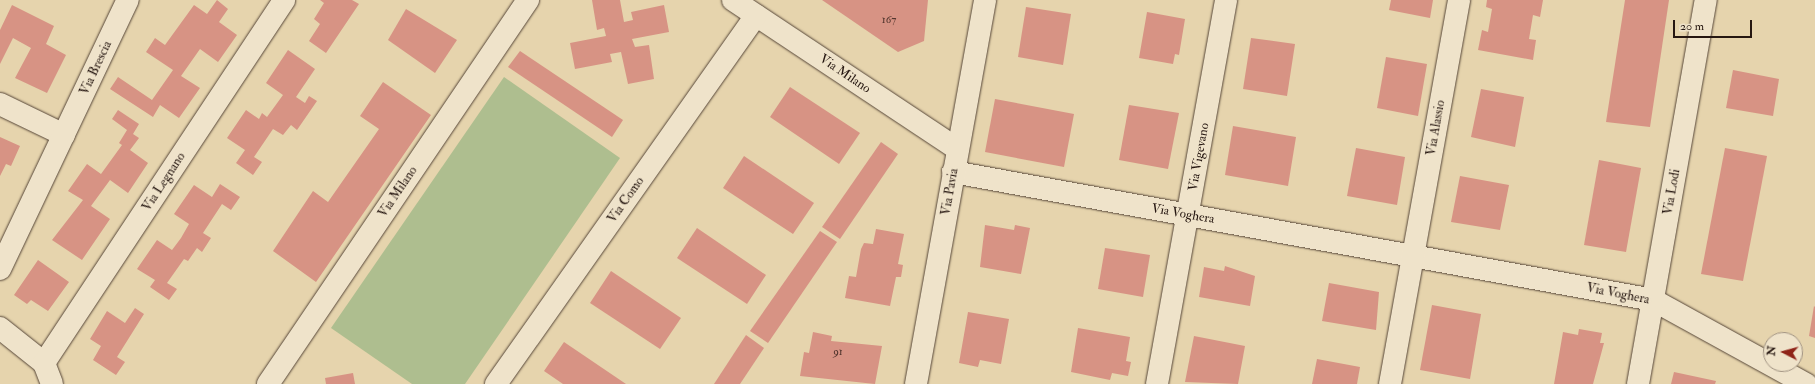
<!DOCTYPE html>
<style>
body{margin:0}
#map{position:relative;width:1815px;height:384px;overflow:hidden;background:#e6d4ad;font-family:"IM FELL Double Pica",serif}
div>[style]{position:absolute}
.green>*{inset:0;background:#aebe8f}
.building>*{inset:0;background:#d79384}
.roads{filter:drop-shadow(0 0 1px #564638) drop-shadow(0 0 1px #564638)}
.minor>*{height:22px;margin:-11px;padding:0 11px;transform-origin:11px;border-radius:11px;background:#efe3ca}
span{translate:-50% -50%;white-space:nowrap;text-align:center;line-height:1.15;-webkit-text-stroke:4px #efe3ca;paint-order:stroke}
.number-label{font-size:11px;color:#52362e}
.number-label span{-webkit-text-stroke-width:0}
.street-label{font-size:13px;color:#261711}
.north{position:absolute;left:1763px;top:332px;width:40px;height:40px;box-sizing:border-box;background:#efe3ca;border:1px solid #9f9180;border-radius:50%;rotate:276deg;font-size:11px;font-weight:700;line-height:16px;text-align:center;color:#261711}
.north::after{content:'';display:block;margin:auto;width:14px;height:18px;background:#8f2418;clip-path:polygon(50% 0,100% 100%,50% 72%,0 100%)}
.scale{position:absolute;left:1673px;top:20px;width:79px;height:18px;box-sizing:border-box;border:2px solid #261711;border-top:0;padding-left:5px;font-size:12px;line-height:14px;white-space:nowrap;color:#261711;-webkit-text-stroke:3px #efe3ca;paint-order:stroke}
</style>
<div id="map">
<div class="green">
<i style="clip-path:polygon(504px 77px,620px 158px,465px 384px,412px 384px,331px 328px)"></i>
</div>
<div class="building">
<i style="clip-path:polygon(217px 0,228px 9px,219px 22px,237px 35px,218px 62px,200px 49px,181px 76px,200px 88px,179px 118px,160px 105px,153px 117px,110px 89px,118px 77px,152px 100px,173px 70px,146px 52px,155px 38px,165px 45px,194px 5px,207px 14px)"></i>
<i style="clip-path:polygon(320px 0,352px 0,359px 4px,326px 53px,309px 41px,320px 24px,314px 19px,324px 3px)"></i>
<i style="clip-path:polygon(592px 0,620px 0,624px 22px,633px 20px,631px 12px,664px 5px,669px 32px,632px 39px,635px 47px,649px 45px,654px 79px,628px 84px,621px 52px,610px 54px,612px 62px,575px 69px,570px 43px,606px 36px,604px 28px,597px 30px)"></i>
<i style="clip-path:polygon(822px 0,928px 0,924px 41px,898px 52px)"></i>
<i style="clip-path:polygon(1391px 0,1433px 0,1430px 18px,1389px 10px)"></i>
<i style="clip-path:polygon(1487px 0,1543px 0,1540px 17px,1533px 15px,1529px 39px,1536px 40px,1533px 60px,1478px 50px,1482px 30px,1488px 32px,1492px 9px,1486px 7px)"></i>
<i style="clip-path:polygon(1625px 0,1669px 0,1650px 127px,1606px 122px)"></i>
<i style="clip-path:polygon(12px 5px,54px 26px,46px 44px,66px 55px,47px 93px,15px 78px,31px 48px,13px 38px,0 64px,0 30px)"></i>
<i style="clip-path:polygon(1026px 7px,1071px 14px,1063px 65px,1018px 57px)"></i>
<i style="clip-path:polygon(406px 9px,457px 40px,435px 73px,388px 40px)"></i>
<i style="clip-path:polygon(1147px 12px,1185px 19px,1179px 55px,1175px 54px,1173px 64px,1139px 58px)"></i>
<i style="clip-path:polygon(1251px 38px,1295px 44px,1287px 96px,1243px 89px)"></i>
<i style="clip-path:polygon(288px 50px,315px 69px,296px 97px,305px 103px,309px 96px,317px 101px,297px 130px,291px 125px,283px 135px,273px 129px,254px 157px,262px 162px,253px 175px,236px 163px,245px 150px,227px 138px,246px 110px,259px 119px,262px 113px,267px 117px,283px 95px,266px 83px)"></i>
<i style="clip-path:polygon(520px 51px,623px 120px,612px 137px,508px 67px)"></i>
<i style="clip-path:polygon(1386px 57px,1427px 64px,1418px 116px,1377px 108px)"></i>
<i style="clip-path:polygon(1733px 70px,1779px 79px,1773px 116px,1726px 108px)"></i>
<i style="clip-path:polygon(383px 82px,431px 115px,316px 282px,273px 251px,313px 191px,328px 202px,379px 129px,360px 116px)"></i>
<i style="clip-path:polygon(790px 87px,860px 133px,839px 164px,770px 117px)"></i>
<i style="clip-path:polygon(1481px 89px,1524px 97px,1515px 147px,1471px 137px)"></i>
<i style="clip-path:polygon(995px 99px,1074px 114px,1064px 167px,985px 152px)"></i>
<i style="clip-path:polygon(1129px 105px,1179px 113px,1168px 169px,1119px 160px)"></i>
<i style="clip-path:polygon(118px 110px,139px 124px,133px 134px,139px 138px,130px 150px,148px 163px,128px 193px,110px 180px,91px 206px,110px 219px,82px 260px,52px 240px,83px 200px,68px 191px,87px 164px,101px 174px,122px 145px,119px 143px,127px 130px,112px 119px)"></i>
<i style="clip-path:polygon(1233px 126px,1296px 137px,1288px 186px,1225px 175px)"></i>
<i style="clip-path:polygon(0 137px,20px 146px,11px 166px,6px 164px,0 176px)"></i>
<i style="clip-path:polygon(881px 142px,898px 154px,840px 239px,822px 227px)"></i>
<i style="clip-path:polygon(1356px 148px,1405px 157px,1397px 205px,1347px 196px)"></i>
<i style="clip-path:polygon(1725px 148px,1767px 156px,1743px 281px,1701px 274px)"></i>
<i style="clip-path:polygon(744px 156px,814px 203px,793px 234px,723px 188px)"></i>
<i style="clip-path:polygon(1599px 160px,1641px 168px,1626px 252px,1584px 245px)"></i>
<i style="clip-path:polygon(1460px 176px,1509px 185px,1500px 230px,1451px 222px)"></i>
<i style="clip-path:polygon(220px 184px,240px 197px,231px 210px,222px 204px,203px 233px,211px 238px,202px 252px,197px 248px,188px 261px,184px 259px,167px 283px,177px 289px,169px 300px,150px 287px,155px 280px,137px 269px,157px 240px,172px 250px,181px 238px,189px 224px,174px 214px,194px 185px,212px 197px)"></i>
<i style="clip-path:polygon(985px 225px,1014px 230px,1015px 225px,1030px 228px,1021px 274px,980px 267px)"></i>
<i style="clip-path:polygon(697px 228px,766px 275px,747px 304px,677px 258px)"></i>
<i style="clip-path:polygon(876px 229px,904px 234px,898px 264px,903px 265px,901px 277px,896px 277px,890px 306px,845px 298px,849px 276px,856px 277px,861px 249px,864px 243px,873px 244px)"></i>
<i style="clip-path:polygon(820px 231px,837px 242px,768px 343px,750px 331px)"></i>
<i style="clip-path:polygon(1105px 248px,1150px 255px,1143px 297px,1098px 289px)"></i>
<i style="clip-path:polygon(38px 260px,69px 282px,48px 311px,31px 300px,27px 304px,14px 295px)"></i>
<i style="clip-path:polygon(1225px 266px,1255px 276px,1250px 306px,1199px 297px,1204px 267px,1224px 271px)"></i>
<i style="clip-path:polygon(611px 271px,681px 318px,660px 349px,590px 303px)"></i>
<i style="clip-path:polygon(1329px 283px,1379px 292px,1376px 330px,1322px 321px)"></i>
<i style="clip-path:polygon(1432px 305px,1481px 314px,1470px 379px,1420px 370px)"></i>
<i style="clip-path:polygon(1814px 306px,1815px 307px,1815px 338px,1809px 336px)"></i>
<i style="clip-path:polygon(135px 308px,144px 314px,117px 357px,125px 362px,116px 375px,93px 360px,101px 346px,90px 339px,107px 311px,125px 323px)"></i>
<i style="clip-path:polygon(968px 312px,1009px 319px,1001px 364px,980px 360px,978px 367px,959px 363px)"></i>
<i style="clip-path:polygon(1078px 328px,1130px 337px,1126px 361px,1131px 362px,1128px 376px,1112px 373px,1110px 380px,1071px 372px)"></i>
<i style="clip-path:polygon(1579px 329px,1602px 333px,1600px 343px,1604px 343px,1593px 384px,1554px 384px,1563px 332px,1578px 335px)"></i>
<i style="clip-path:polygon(813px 332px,832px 336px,831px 341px,882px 346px,875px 384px,800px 376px,804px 352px,809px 353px)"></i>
<i style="clip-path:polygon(746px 335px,764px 348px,740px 384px,714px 384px)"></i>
<i style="clip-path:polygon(1194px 336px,1245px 346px,1238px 384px,1185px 382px)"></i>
<i style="clip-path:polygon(564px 342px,626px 384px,563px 384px,544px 371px)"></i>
<i style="clip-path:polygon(1317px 359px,1360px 367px,1357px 384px,1312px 384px)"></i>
<i style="clip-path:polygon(1674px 372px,1716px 381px,1715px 384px,1671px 384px)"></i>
<i style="clip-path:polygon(353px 373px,355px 384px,326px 384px,325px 378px)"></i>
</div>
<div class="roads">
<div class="minor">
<i style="left:733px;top:0;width:269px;rotate:33.6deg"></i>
<i style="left:0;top:104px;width:71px;rotate:25.8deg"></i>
<i style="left:953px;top:172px;width:712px;rotate:10.36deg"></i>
<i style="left:1653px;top:300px;width:175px;rotate:28.8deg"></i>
<i style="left:0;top:269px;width:298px;rotate:-64.6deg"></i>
<i style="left:0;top:328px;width:56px;rotate:38.5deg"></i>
<i style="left:44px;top:363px;width:22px;rotate:69deg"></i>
<i style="left:44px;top:363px;width:435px;rotate:-56.5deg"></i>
<i style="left:268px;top:384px;width:464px;rotate:-55.9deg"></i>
<i style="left:496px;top:384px;width:451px;rotate:-54.8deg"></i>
<i style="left:916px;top:384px;width:390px;rotate:-79.8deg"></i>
<i style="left:1157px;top:384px;width:390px;rotate:-79.8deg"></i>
<i style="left:1390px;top:384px;width:390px;rotate:-79.8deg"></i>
<i style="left:1638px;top:384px;width:390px;rotate:-80deg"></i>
</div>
</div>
<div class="number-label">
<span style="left:889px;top:20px">167</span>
<span style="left:838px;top:352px">91</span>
</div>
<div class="street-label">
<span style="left:96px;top:68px;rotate:-65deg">Via Brescia</span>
<span style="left:845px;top:74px;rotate:34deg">Via Milano</span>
<span style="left:1436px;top:128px;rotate:-80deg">Via Alassio</span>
<span style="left:1199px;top:157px;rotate:-80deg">Via Vigevano</span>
<span style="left:164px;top:182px;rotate:-57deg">Via Legnano</span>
<span style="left:398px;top:192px;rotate:-56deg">Via Milano</span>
<span style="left:950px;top:192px;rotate:-80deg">Via Pavia</span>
<span style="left:1672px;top:192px;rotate:-80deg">Via Lodi</span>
<span style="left:626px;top:200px;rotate:-55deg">Via Como</span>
<span style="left:1183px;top:214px;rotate:10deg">Via Voghera</span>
<span style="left:1618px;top:294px;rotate:11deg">Via Voghera</span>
</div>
<div class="north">N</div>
<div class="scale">20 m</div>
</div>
